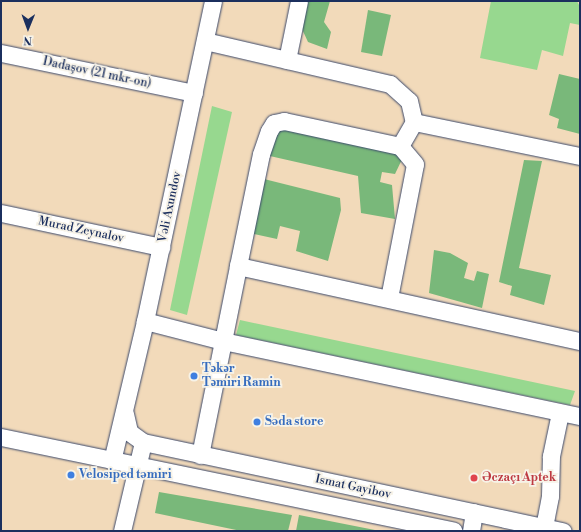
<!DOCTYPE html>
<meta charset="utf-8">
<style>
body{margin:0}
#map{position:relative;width:581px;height:532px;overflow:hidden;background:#f2daba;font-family:"Libre Bodoni",serif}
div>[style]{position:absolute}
.green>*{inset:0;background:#97d88f}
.forest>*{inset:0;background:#79b87a}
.roads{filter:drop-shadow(0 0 1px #3b496c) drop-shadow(0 0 1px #3b496c)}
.minor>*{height:17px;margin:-8.5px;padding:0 8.5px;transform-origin:8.5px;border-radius:8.5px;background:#fff}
.dots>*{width:11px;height:11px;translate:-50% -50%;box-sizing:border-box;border:2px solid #f7f3e8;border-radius:50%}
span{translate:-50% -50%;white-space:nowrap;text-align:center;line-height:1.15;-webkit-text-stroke:3.5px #f7f3e8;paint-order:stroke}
.street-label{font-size:12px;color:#1b2f5e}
.shop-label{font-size:12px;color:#366cbe;font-weight:700}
.left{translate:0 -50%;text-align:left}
.health-label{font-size:12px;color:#be3a42;font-weight:700}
.frame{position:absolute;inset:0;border:2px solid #1b2f5e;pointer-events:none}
.north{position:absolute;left:8px;top:8px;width:40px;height:40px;-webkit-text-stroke:3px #f7f3e8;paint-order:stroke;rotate:181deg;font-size:11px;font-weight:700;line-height:16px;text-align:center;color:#1b2f5e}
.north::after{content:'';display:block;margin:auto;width:14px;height:18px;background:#1b2f5e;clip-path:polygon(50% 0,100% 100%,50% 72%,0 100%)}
</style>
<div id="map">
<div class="green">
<i style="clip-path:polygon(491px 1px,577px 1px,580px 7px,580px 25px,570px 23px,563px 56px,542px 50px,537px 70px,480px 58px)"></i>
<i style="clip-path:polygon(212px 106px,232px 112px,187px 315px,170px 310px)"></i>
<i style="clip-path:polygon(240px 320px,500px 375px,575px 391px,570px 405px,236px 335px)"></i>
</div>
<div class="forest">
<i style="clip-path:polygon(299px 1px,330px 1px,324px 22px,331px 32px,327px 49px,308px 42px,296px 16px)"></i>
<i style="clip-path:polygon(368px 10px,391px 15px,382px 56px,361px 52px)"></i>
<i style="clip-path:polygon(559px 74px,580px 79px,580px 134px,557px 128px,559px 119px,549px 115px)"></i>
<i style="clip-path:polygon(274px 123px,406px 151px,395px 174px,382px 172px,380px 182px,392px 185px,395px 219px,361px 213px,358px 176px,261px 154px)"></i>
<i style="clip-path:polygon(524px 160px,542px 161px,519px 268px,551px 275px,544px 305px,510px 295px,512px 286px,499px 282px)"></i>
<i style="clip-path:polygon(256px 177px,340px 198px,341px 210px,328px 261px,296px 251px,300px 231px,280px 226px,277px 239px,245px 232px)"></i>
<i style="clip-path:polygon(434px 250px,450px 253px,468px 263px,464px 278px,474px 281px,477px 271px,489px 274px,482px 308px,429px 293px)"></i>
<i style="clip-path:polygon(159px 492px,292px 515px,288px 531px,241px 531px,155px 513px)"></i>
<i style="clip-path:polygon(299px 515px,380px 531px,296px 531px)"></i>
</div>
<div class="roads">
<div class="minor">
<i style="left:205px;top:41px;width:190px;rotate:13.1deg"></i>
<i style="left:390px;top:84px;width:25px;rotate:42deg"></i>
<i style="left:409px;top:101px;width:22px;rotate:77deg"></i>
<i style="left:1px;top:53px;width:197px;rotate:11.7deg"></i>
<i style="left:287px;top:60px;width:60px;rotate:-78.5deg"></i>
<i style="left:1px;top:213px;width:164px;rotate:12deg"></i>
<i style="left:238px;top:266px;width:114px;rotate:-78.4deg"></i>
<i style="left:261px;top:154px;width:24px;rotate:-71deg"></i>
<i style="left:269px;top:131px;width:9px;rotate:-58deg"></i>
<i style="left:274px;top:123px;width:10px;rotate:-11deg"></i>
<i style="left:284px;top:121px;width:119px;rotate:12.2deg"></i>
<i style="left:400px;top:146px;width:28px;rotate:-60deg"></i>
<i style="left:414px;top:122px;width:169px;rotate:11.6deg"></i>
<i style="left:389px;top:298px;width:136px;rotate:-79deg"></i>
<i style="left:415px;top:164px;width:23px;rotate:-130deg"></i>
<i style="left:145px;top:321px;width:81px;rotate:14.4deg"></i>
<i style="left:223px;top:341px;width:365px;rotate:11.9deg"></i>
<i style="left:125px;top:414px;width:18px;rotate:77deg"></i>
<i style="left:129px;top:432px;width:17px;rotate:36deg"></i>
<i style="left:143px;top:442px;width:429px;rotate:12deg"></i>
<i style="left:1px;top:437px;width:462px;rotate:11.7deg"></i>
<i style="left:200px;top:455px;width:193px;rotate:-78.6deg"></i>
<i style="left:238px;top:266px;width:350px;rotate:12.4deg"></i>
<i style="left:112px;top:461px;width:144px;rotate:-76.7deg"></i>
<i style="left:145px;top:321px;width:327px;rotate:-78deg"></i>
<i style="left:544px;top:527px;width:32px;rotate:-79deg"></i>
<i style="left:550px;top:496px;width:40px;rotate:-88.6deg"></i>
<i style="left:551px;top:456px;width:44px;rotate:-78.2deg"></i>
<i style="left:122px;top:531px;width:91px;rotate:-76.7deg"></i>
<i style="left:471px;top:531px;width:19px;rotate:-81deg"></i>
</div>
</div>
<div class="dots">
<i style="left:194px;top:376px;background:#3f7fe0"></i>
<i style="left:257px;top:422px;background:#3f7fe0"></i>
<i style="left:71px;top:475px;background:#3f7fe0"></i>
<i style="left:474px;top:478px;background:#e0444e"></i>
</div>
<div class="street-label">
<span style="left:97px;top:73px;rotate:12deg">Dadaşov (21 mkr-on)</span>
<span style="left:170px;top:207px;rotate:-78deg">Vəli Axundov</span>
<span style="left:81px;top:230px;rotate:12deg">Murad Zeynalov</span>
<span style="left:353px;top:487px;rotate:12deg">Ismat Gayibov</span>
</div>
<div class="shop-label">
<span class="left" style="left:202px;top:376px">Tәkәr<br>Tәmiri Ramin</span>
<span class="left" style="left:265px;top:422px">Səda store</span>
<span class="left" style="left:79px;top:475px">Velosiped təmiri</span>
</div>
<div class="health-label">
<span class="left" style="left:482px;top:478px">Əczaçı Aptek</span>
</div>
<div class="frame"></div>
<div class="north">N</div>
</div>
